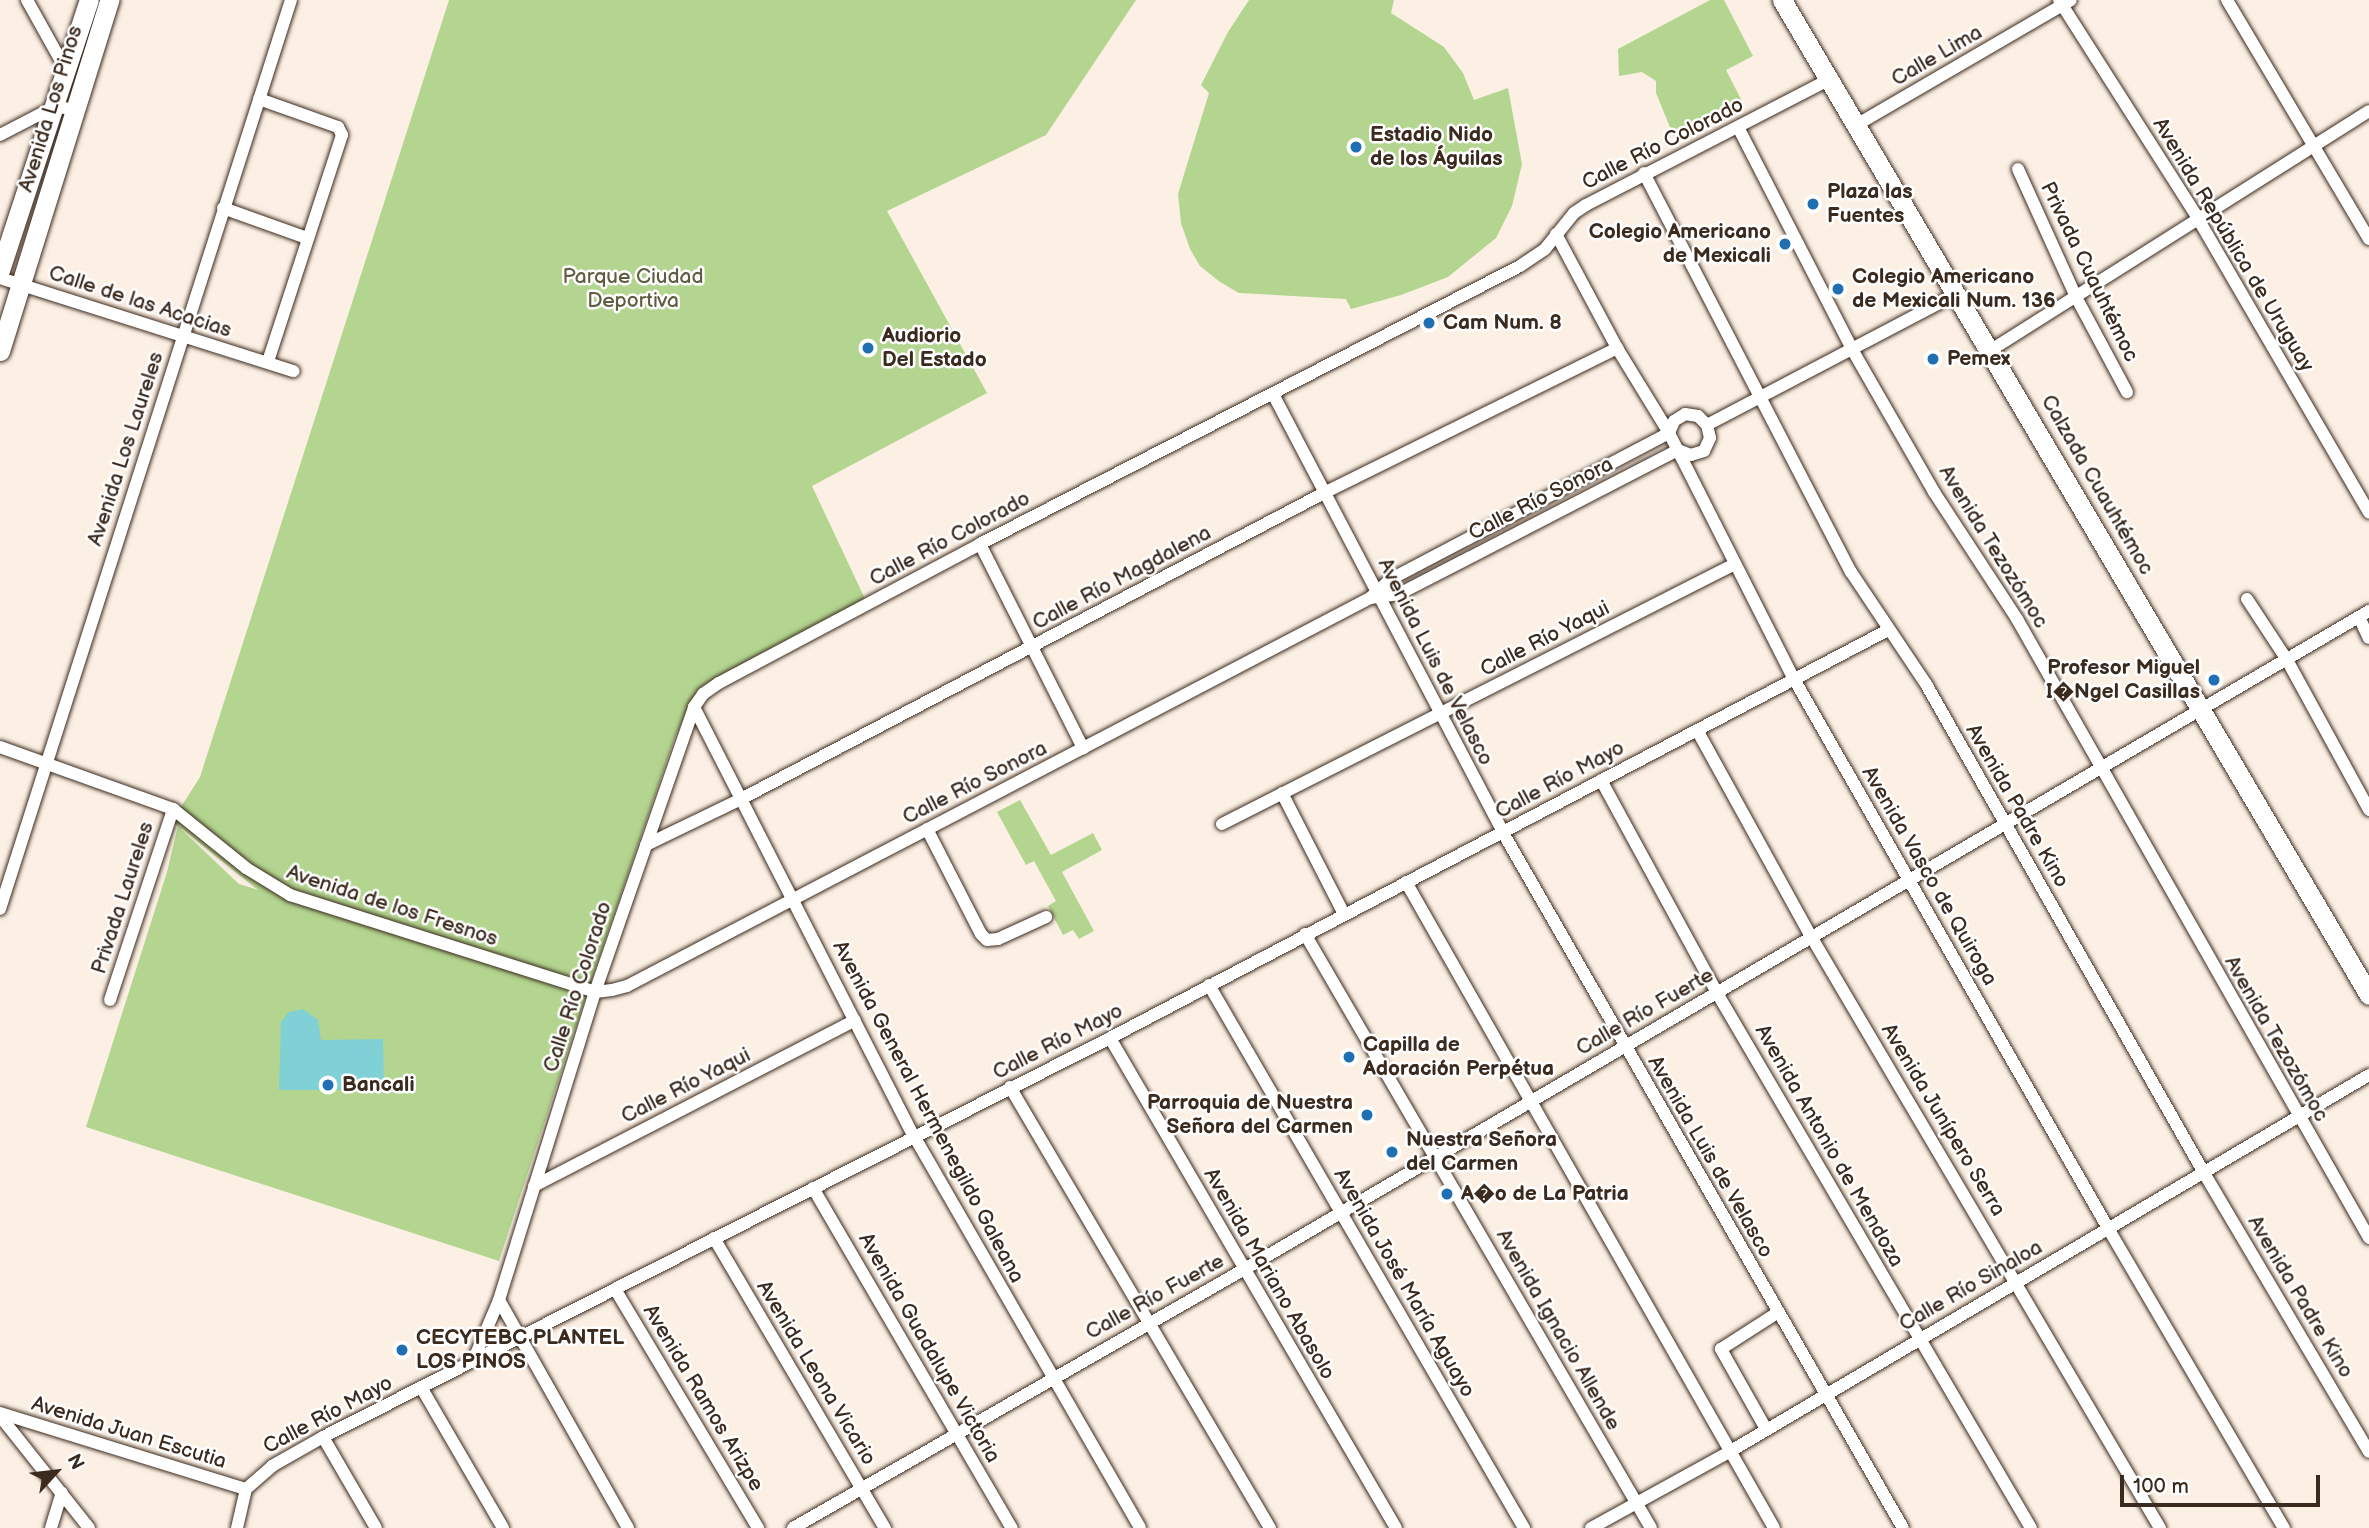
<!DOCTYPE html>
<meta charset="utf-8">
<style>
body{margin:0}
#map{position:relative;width:2369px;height:1528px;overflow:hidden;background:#fcf0e4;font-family:"Balsamiq Sans",sans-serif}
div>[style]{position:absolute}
.green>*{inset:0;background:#b3d58f}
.water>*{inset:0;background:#7fd1d5}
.roads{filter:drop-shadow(0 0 2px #3b2a1e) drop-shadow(0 0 2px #3b2a1e)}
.street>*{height:12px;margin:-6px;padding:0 6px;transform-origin:6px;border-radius:6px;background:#fff}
.secondary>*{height:19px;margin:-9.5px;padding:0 9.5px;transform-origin:9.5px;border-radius:9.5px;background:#fff}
.dots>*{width:19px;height:19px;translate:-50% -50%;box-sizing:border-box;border:4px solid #fff;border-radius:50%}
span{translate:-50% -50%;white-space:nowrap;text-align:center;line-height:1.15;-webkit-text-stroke:5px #fff;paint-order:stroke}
.street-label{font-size:21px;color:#3b2a1e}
.poi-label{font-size:21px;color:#3b2a1e;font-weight:700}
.left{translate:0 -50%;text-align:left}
.right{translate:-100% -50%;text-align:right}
.park-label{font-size:21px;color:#5f5d40}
.north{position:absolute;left:21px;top:1437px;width:70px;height:70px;-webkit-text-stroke:5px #fff;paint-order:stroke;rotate:63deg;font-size:19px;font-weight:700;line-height:28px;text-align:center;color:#3b2a1e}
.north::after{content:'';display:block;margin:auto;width:24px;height:32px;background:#3b2a1e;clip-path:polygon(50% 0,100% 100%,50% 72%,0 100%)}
.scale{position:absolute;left:2120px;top:1475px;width:200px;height:32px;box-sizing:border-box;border:4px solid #3b2a1e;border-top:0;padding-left:9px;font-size:21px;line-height:24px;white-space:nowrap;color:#3b2a1e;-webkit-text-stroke:5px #fff;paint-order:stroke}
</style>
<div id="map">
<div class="green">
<i style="clip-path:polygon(evenodd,449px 0,1136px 0,1046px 135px,887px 211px,987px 393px,812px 486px,866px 601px,692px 700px,675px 737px,585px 999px,499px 1261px,86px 1127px,167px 872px,178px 826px,172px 821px,200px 777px,449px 0,181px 829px,182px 829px,258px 890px,239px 884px,181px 829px)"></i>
<i style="clip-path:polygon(1249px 0,1394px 0,1391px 13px,1444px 47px,1463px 73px,1474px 100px,1508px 88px,1522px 164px,1512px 206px,1496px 238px,1448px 277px,1401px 295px,1351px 309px,1346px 299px,1239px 293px,1220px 282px,1200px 266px,1190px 249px,1181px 223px,1178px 194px,1209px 93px,1201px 85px,1228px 32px)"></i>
<i style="clip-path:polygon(1710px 0,1724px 0,1753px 56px,1726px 70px,1742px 101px,1674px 137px,1656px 93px,1656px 81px,1642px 72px,1619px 76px,1618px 49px)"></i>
<i style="clip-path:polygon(1020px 800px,1051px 855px,1093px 833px,1102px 850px,1062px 872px,1094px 931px,1079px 939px,1073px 930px,1063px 935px,1048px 906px,1056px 901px,1034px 861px,1026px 865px,997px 812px)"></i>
</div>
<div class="water">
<i style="clip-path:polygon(303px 1009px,318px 1020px,321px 1040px,383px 1039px,384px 1090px,279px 1090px,281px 1022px,289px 1012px)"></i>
</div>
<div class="roads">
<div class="street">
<i style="left:27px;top:0;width:82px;rotate:60.9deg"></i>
<i style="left:2059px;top:0;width:257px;rotate:57.5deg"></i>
<i style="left:2197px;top:217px;width:342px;rotate:59.8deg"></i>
<i style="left:2227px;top:0;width:278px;rotate:59.3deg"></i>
<i style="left:259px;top:99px;width:84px;rotate:19.5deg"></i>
<i style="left:338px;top:127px;width:9px;rotate:63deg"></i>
<i style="left:342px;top:135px;width:239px;rotate:108.1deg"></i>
<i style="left:1858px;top:124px;width:246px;rotate:-30.2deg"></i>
<i style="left:1738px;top:127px;width:252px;rotate:62.8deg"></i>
<i style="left:1853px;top:351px;width:163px;rotate:60.1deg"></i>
<i style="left:1934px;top:492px;width:152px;rotate:56.8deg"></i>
<i style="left:2017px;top:619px;width:712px;rotate:60.37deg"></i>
<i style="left:0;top:135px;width:63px;rotate:-27.4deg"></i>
<i style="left:56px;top:106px;width:18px;rotate:13deg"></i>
<i style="left:2018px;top:169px;width:141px;rotate:65.6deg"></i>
<i style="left:2076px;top:297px;width:108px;rotate:61.8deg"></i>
<i style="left:1644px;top:173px;width:449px;rotate:62.6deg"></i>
<i style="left:1851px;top:572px;width:135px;rotate:56.2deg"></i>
<i style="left:1926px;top:684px;width:562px;rotate:60.38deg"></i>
<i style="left:2204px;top:1173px;width:324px;rotate:59.4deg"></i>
<i style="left:223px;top:208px;width:89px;rotate:19.7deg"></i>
<i style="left:1556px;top:234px;width:129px;rotate:61.8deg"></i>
<i style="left:1617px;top:348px;width:100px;rotate:58.5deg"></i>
<i style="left:1669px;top:433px;width:276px;rotate:63.1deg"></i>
<i style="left:1794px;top:679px;width:635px;rotate:60.24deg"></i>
<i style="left:2109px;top:1230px;width:346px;rotate:59.6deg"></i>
<i style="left:0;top:278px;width:308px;rotate:17.6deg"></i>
<i style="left:1991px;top:350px;width:447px;rotate:-32.3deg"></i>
<i style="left:1273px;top:394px;width:493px;rotate:62.3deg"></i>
<i style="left:1502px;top:831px;width:804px;rotate:60.09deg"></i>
<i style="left:1707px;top:425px;width:282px;rotate:-27.7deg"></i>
<i style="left:980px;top:544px;width:229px;rotate:63.2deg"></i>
<i style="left:2247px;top:599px;width:73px;rotate:56.7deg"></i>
<i style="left:2287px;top:660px;width:171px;rotate:61.3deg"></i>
<i style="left:2359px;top:617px;width:23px;rotate:65deg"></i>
<i style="left:694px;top:707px;width:482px;rotate:62.9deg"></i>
<i style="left:914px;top:1136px;width:452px;rotate:60deg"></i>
<i style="left:1697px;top:730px;width:238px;rotate:61.1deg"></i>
<i style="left:1812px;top:938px;width:685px;rotate:59.47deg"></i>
<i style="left:0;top:747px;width:184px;rotate:19.7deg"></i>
<i style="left:173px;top:809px;width:94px;rotate:38.9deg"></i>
<i style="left:246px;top:868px;width:52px;rotate:31.5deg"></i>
<i style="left:290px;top:895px;width:320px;rotate:17.6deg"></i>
<i style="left:595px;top:992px;width:17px;rotate:-7deg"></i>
<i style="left:612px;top:990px;width:16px;rotate:-15deg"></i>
<i style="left:627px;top:986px;width:838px;rotate:-27.57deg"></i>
<i style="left:1370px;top:598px;width:28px;rotate:-42deg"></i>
<i style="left:1391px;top:579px;width:314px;rotate:-27.7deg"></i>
<i style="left:1669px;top:433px;width:13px;rotate:-67deg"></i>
<i style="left:1674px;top:421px;width:13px;rotate:-32deg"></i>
<i style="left:1685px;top:414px;width:13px;rotate:9deg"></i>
<i style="left:1698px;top:416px;width:13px;rotate:45deg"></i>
<i style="left:1707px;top:425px;width:13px;rotate:77deg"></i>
<i style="left:1710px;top:438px;width:14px;rotate:115deg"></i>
<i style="left:1704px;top:451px;width:14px;rotate:163deg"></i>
<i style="left:1691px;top:455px;width:14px;rotate:-159deg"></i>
<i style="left:1678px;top:450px;width:314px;rotate:152.7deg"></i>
<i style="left:1399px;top:594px;width:29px;rotate:172deg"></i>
<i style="left:1601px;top:780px;width:243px;rotate:61.4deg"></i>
<i style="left:1717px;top:993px;width:620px;rotate:59.59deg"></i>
<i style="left:1282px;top:793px;width:136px;rotate:62.9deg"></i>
<i style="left:1222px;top:824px;width:575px;rotate:-26.88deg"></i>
<i style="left:927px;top:829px;width:118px;rotate:62.8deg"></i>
<i style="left:981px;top:934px;width:8px;rotate:45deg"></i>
<i style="left:987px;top:940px;width:11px;rotate:-5deg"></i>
<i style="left:998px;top:939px;width:53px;rotate:-24.6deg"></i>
<i style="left:646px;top:845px;width:106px;rotate:-25.8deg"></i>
<i style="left:741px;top:799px;width:661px;rotate:-27.69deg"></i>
<i style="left:1326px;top:492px;width:325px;rotate:-26.3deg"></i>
<i style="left:1406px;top:882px;width:743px;rotate:60.33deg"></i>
<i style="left:0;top:909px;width:954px;rotate:-72.25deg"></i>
<i style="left:1305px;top:934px;width:687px;rotate:59.78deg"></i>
<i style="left:1209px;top:985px;width:628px;rotate:59.88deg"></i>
<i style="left:110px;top:1000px;width:201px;rotate:-71.7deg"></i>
<i style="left:1110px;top:1038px;width:567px;rotate:59.73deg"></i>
<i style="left:1010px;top:1087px;width:512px;rotate:59.48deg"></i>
<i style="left:534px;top:1186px;width:361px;rotate:-27.3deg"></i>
<i style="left:813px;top:1188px;width:394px;rotate:59.7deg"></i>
<i style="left:714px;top:1238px;width:337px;rotate:59.5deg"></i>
<i style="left:615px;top:1289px;width:279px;rotate:59.1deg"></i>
<i style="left:499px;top:1300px;width:262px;rotate:60.5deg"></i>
<i style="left:473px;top:1361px;width:66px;rotate:-66.9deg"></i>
<i style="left:499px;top:1300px;width:323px;rotate:-72.7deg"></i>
<i style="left:595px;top:992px;width:302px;rotate:-70.8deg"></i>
<i style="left:694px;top:707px;width:16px;rotate:-55deg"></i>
<i style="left:703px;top:694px;width:19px;rotate:-35deg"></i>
<i style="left:719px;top:683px;width:296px;rotate:-28deg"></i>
<i style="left:980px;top:544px;width:607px;rotate:-27.24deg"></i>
<i style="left:1520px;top:266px;width:30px;rotate:-34deg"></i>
<i style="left:1545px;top:249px;width:46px;rotate:-51.1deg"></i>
<i style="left:1574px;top:213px;width:14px;rotate:-34deg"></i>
<i style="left:1586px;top:205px;width:275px;rotate:-27.3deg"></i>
<i style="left:421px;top:1387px;width:163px;rotate:59.8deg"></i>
<i style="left:0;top:1413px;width:257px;rotate:17.2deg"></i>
<i style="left:0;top:1416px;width:143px;rotate:51.5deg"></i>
<i style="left:1766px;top:1429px;width:92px;rotate:-119.4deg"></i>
<i style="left:1721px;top:1349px;width:67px;rotate:-32.7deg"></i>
<i style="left:323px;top:1437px;width:105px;rotate:59.8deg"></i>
<i style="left:246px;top:1489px;width:35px;rotate:-41deg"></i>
<i style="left:272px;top:1466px;width:59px;rotate:-29.6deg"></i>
<i style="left:323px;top:1437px;width:882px;rotate:-26.88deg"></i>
<i style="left:1110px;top:1038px;width:878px;rotate:-27.67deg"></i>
<i style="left:51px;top:1528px;width:37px;rotate:-73deg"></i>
<i style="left:237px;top:1528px;width:40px;rotate:-77deg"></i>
<i style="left:793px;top:1528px;width:519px;rotate:-29.83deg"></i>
<i style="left:1243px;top:1270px;width:1305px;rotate:-30.34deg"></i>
<i style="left:1591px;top:1528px;width:158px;rotate:-28.8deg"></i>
<i style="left:1729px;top:1452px;width:743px;rotate:-30.5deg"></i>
</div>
<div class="secondary">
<i style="left:1782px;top:0;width:1155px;rotate:59.46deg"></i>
<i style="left:0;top:270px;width:284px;rotate:-71.8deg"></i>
<i style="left:0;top:351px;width:368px;rotate:-72.7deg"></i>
</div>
</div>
<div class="dots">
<i style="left:1356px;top:147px;background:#1f6fb2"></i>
<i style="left:1813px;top:204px;background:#1f6fb2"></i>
<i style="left:1785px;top:244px;background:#1f6fb2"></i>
<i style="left:1838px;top:289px;background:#1f6fb2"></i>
<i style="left:1429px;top:323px;background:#1f6fb2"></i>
<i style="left:868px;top:348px;background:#1f6fb2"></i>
<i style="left:1933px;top:359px;background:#1f6fb2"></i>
<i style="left:2214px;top:680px;background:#1f6fb2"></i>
<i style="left:1349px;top:1057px;background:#1f6fb2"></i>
<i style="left:328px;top:1085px;background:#1f6fb2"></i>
<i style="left:1367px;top:1115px;background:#1f6fb2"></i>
<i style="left:1392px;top:1152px;background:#1f6fb2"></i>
<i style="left:1447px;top:1194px;background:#1f6fb2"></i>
<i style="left:402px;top:1350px;background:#1f6fb2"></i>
</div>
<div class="street-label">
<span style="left:1937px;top:56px;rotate:-30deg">Calle Lima</span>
<span style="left:51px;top:109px;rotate:-73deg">Avenida Los Pinos</span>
<span style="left:1663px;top:144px;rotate:-27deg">Calle Río Colorado</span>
<span style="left:2233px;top:245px;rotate:59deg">Avenida República de Uruguay</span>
<span style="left:2089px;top:272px;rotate:64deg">Privada Cuauhtémoc</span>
<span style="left:140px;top:302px;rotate:18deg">Calle de las Acacias</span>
<span style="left:126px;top:449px;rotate:-72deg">Avenida Los Laureles</span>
<span style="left:2097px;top:485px;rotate:60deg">Calzada Cuauhtémoc</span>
<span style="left:1541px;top:499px;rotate:-27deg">Calle Río Sonora</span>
<span style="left:950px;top:539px;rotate:-28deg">Calle Río Colorado</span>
<span style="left:1993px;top:547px;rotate:58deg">Avenida Tezozómoc</span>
<span style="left:1122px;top:578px;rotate:-28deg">Calle Río Magdalena</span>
<span style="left:1545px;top:639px;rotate:-27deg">Calle Río Yaqui</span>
<span style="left:1435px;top:662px;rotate:63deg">Avenida Luis de Velasco</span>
<span style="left:1560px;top:780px;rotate:-28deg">Calle Río Mayo</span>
<span style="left:975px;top:783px;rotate:-27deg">Calle Río Sonora</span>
<span style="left:2017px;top:806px;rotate:60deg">Avenida Padre Kino</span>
<span style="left:1929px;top:876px;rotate:60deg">Avenida Vasco de Quiroga</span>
<span style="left:123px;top:898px;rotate:-72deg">Privada Laureles</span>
<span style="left:392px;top:906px;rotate:18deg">Avenida de los Fresnos</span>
<span style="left:578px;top:987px;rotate:-72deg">Calle Río Colorado</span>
<span style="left:1645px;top:1012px;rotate:-30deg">Calle Río Fuerte</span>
<span style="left:2276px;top:1039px;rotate:60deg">Avenida Tezozómoc</span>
<span style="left:1058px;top:1042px;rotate:-27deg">Calle Río Mayo</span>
<span style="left:686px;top:1086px;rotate:-27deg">Calle Río Yaqui</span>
<span style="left:928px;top:1112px;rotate:62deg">Avenida General Hermenegildo Galeana</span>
<span style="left:1943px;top:1120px;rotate:59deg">Avenida Junípero Serra</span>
<span style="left:1829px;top:1146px;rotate:60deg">Avenida Antonio de Mendoza</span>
<span style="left:1710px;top:1157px;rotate:60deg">Avenida Luis de Velasco</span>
<span style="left:1269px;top:1274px;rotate:60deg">Avenida Mariano Abasolo</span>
<span style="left:1404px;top:1283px;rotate:60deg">Avenida José María Aguayo</span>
<span style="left:1971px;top:1286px;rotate:-30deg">Calle Río Sinaloa</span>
<span style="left:1155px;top:1297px;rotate:-29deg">Calle Río Fuerte</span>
<span style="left:2300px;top:1297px;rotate:59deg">Avenida Padre Kino</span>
<span style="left:1558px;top:1330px;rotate:60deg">Avenida Ignacio Allende</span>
<span style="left:929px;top:1348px;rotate:60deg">Avenida Guadalupe Victoria</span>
<span style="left:816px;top:1373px;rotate:59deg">Avenida Leona Vicario</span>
<span style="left:703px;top:1398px;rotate:59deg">Avenida Ramos Arizpe</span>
<span style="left:328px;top:1415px;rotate:-28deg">Calle Río Mayo</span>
<span style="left:129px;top:1433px;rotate:17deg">Avenida Juan Escutia</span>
</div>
<div class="poi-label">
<span class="left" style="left:1370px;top:147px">Estadio Nido<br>de los Águilas</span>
<span class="left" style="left:1827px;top:204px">Plaza las<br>Fuentes</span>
<span class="right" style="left:1771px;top:244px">Colegio Americano<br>de Mexicali</span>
<span class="left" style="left:1852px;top:289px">Colegio Americano<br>de Mexicali Num. 136</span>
<span class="left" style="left:1443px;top:323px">Cam Num. 8</span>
<span class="left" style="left:882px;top:348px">Audiorio<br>Del Estado</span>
<span class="left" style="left:1947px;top:359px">Pemex</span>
<span class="right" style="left:2200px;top:680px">Profesor Miguel<br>I�Ngel Casillas</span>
<span class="left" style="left:1363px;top:1057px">Capilla de<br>Adoración Perpétua</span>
<span class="left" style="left:342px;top:1085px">Bancali</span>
<span class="right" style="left:1353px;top:1115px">Parroquia de Nuestra<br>Señora del Carmen</span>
<span class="left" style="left:1406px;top:1152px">Nuestra Señora<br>del Carmen</span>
<span class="left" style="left:1461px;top:1194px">A�o de La Patria</span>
<span class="left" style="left:416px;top:1350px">CECYTEBC PLANTEL<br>LOS PINOS</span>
</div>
<div class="park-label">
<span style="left:633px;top:289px">Parque Ciudad<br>Deportiva</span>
</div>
<div class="north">N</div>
<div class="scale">100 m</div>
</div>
